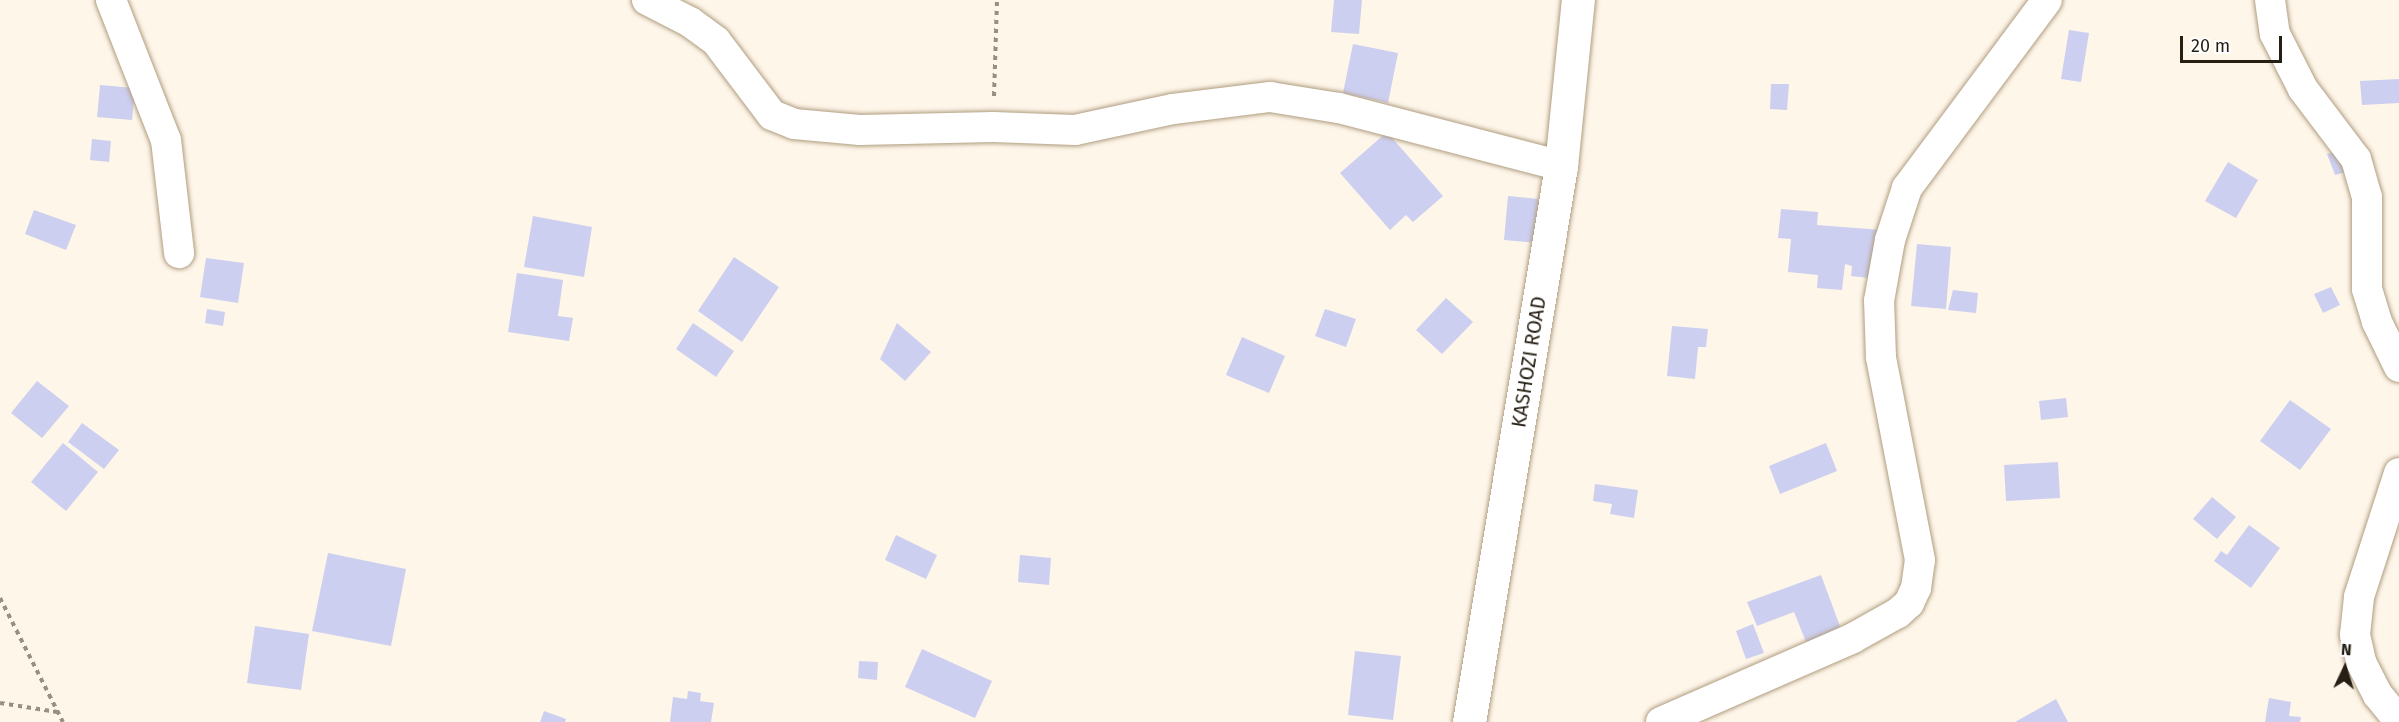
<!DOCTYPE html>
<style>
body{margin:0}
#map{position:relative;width:2399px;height:722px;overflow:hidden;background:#fef6e9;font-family:"Fira Sans",sans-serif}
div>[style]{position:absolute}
.building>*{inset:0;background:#cdcff0}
.path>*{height:4px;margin-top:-2px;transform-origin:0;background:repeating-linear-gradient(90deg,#978f83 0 4.5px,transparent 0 9px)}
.roads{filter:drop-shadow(0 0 2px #b09d80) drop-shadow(0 0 2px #b09d80)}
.street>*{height:30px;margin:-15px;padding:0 15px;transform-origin:15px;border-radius:15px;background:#fff}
.secondary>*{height:33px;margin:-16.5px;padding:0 16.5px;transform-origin:16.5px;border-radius:16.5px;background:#fff}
span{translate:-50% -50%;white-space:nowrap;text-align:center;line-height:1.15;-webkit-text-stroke:4.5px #fff;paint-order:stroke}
.street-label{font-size:20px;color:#261f13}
.north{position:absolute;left:2315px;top:638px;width:60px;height:60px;-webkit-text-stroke:4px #fff;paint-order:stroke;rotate:4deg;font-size:16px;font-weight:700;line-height:24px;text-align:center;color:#261f13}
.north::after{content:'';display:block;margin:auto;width:21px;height:27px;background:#261f13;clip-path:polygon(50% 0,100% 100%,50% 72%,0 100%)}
.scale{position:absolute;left:2180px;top:36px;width:102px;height:27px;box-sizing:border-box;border:3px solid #261f13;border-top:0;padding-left:8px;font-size:18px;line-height:21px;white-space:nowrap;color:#261f13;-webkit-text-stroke:4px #fff;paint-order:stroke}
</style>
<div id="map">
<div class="building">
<i style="clip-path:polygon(1334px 0,1362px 0,1359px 34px,1331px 32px)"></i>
<i style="clip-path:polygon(2069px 30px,2089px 33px,2081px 82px,2061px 79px)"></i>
<i style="clip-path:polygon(1353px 44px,1398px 53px,1388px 103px,1343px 93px)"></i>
<i style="clip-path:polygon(2399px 79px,2399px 103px,2362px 105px,2360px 81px)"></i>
<i style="clip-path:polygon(1771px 84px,1789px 84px,1787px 110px,1770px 109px)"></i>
<i style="clip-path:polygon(100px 85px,135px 88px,132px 120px,97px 117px)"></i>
<i style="clip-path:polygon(1387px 132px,1443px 196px,1413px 222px,1406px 215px,1390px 230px,1340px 173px)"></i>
<i style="clip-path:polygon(92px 139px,111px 141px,109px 162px,90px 160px)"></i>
<i style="clip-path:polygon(2345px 148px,2353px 170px,2335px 175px,2327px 154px)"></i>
<i style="clip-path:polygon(2228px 162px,2258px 180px,2236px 218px,2205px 201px)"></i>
<i style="clip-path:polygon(1508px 196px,1538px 199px,1548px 244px,1504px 240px)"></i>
<i style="clip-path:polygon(1781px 209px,1818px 212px,1817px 225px,1882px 230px,1878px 279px,1851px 276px,1852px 266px,1845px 264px,1842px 290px,1817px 288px,1818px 275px,1788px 272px,1791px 239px,1778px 238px)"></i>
<i style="clip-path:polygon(34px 210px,76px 225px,66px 250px,25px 234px)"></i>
<i style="clip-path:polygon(533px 216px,592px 227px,584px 277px,524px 267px)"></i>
<i style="clip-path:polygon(1917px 244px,1951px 247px,1946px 309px,1911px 306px)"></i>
<i style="clip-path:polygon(734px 257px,779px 287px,742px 342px,698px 311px)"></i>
<i style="clip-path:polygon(206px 258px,244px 263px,238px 303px,200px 297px)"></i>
<i style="clip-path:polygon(517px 273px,563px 280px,558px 316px,573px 318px,569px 341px,508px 332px)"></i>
<i style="clip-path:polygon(2331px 287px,2340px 305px,2323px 313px,2314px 294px)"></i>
<i style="clip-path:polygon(1953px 290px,1978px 293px,1976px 313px,1948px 310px)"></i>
<i style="clip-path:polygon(1446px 298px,1473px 322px,1442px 354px,1416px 330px)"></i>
<i style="clip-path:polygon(207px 309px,225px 312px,223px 326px,205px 323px)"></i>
<i style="clip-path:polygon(1325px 309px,1356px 319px,1346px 347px,1315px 336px)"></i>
<i style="clip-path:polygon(693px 323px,734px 351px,716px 377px,676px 349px)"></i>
<i style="clip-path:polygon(897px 323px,931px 352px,905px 381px,880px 359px)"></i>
<i style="clip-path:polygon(1672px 326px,1708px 329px,1706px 347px,1698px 347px,1695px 379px,1667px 376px)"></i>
<i style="clip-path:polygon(1242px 337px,1285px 356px,1269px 393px,1226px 375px)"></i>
<i style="clip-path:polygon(37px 381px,69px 406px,42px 438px,11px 413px)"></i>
<i style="clip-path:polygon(2066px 398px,2068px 417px,2041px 420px,2039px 401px)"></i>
<i style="clip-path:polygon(2290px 400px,2331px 429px,2300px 470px,2260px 441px)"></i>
<i style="clip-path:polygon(82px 423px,119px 450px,104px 469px,68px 442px)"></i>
<i style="clip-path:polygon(63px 443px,98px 472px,66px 511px,31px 482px)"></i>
<i style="clip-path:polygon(1826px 443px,1837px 471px,1780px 494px,1769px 466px)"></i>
<i style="clip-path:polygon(2058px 462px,2060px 498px,2006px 501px,2004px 465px)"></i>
<i style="clip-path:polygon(1595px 484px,1638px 490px,1634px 518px,1610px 514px,1612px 504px,1593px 501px)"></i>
<i style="clip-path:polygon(2212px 497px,2236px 517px,2217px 539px,2193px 519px)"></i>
<i style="clip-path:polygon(2249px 525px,2280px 548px,2251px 588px,2214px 561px,2221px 551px,2227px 555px)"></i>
<i style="clip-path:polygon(896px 535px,937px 555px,926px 579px,885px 560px)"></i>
<i style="clip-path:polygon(328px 553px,406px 569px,391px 646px,312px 631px)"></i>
<i style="clip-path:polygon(1020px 555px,1051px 558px,1049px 585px,1018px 582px)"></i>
<i style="clip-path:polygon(1821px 575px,1841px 629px,1806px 642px,1794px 612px,1757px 626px,1747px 602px)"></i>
<i style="clip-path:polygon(1753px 624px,1764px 653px,1746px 659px,1736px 631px)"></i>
<i style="clip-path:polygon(255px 626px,309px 634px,301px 690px,247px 683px)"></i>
<i style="clip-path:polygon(922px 649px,992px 681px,975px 718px,905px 687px)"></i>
<i style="clip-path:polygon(1355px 651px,1401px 656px,1393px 720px,1348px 715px)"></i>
<i style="clip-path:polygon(859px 661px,878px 662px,877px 680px,858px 678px)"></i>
<i style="clip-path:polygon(688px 691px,701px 693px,700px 701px,714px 703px,711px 722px,670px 722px,673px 697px,687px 699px)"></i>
<i style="clip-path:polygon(2269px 698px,2291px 702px,2289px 716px,2301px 717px,2300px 722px,2265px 722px)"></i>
<i style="clip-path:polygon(2056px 699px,2068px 722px,2015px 722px)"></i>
<i style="clip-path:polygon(544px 711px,566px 719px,565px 722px,540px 722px)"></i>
</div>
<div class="path">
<i style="left:994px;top:96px;width:96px;rotate:-88.2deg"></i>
<i style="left:0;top:598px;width:139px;rotate:63.1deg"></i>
<i style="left:0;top:703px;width:58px;rotate:9deg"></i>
</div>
<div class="roads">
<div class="street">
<i style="left:111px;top:0;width:150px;rotate:68.6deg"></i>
<i style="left:166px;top:140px;width:114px;rotate:83.4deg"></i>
<i style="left:647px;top:0;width:48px;rotate:27.1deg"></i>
<i style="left:690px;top:22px;width:32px;rotate:36deg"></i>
<i style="left:716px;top:41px;width:93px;rotate:52.9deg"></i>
<i style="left:772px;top:115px;width:24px;rotate:22deg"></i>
<i style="left:794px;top:124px;width:66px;rotate:5.2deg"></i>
<i style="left:860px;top:130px;width:133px;rotate:-1.3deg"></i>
<i style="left:993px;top:127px;width:82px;rotate:2.1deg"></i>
<i style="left:1075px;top:130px;width:100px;rotate:-12.1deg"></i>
<i style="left:1173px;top:109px;width:98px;rotate:-7.1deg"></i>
<i style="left:1270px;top:97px;width:70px;rotate:9.1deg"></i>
<i style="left:1339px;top:108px;width:229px;rotate:14.6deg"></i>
<i style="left:2270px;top:0;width:34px;rotate:82deg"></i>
<i style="left:2275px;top:34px;width:62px;rotate:63deg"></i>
<i style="left:2303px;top:89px;width:88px;rotate:52.9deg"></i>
<i style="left:2356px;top:159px;width:40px;rotate:74deg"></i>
<i style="left:2367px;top:197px;width:92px;rotate:90deg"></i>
<i style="left:2367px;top:289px;width:34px;rotate:73deg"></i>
<i style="left:2377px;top:322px;width:50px;rotate:63.9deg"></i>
<i style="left:2399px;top:473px;width:130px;rotate:107.9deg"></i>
<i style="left:2359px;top:597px;width:38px;rotate:96deg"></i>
<i style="left:2355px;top:635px;width:28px;rotate:77deg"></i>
<i style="left:2361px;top:662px;width:37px;rotate:63deg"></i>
<i style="left:2378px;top:695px;width:33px;rotate:51deg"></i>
<i style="left:1661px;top:722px;width:210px;rotate:-23.6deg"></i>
<i style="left:1853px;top:638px;width:51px;rotate:-29.1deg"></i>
<i style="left:1898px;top:613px;width:15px;rotate:-42deg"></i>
<i style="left:1909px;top:603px;width:17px;rotate:-65deg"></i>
<i style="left:1916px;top:588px;width:28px;rotate:-82deg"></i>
<i style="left:1920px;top:560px;width:207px;rotate:-100.9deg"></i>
<i style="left:1881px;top:357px;width:56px;rotate:-92deg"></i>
<i style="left:1879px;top:301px;width:62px;rotate:-79.8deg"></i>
<i style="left:1890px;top:240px;width:55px;rotate:-71.9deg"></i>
<i style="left:1907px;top:188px;width:234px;rotate:-53.3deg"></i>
</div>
<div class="secondary">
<i style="left:1469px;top:722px;width:564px;rotate:-80.6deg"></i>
<i style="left:1561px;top:166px;width:167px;rotate:-84.2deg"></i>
</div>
</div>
<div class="street-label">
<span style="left:1529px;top:362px;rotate:-81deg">KASHOZI ROAD</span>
</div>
<div class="north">N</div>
<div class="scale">20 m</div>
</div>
